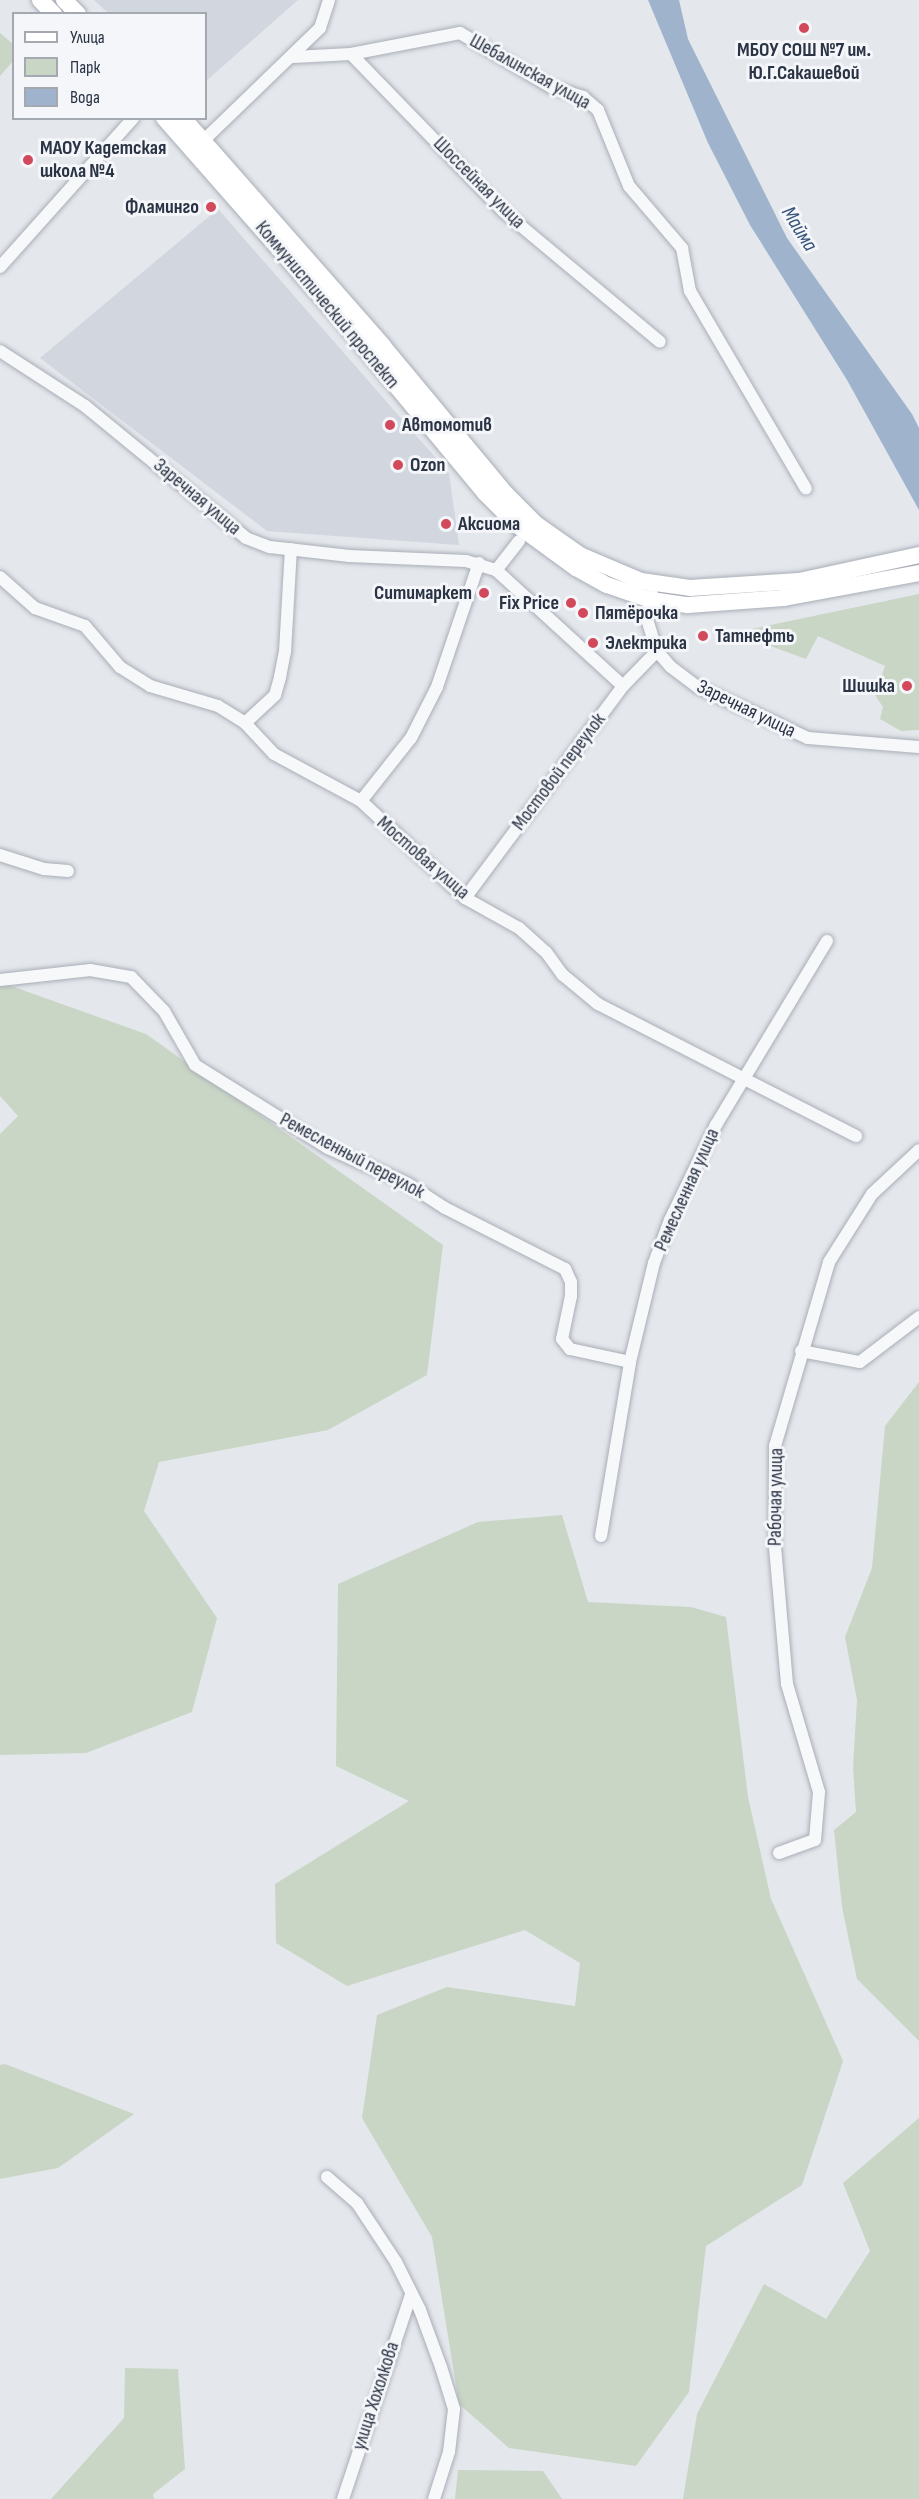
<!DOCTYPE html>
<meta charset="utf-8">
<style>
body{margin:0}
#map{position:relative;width:919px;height:2499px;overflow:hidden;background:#e4e7ec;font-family:"Sofia Sans Condensed",sans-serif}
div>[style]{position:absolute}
.built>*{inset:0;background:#d2d6de}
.green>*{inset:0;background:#c9d6c5}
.water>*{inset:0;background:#9fb4cc}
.roads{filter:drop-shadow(0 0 2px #a9aeb7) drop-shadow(0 0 2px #a9aeb7)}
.minor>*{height:12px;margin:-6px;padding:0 6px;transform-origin:6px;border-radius:6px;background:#f7f8fa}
.major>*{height:16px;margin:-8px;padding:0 8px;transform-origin:8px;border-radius:8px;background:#fff}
.dots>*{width:16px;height:16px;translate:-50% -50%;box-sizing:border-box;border:3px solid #f4f6f9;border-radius:50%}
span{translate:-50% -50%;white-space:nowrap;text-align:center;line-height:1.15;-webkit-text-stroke:6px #f4f6f9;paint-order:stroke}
.poi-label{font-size:20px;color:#2b3445;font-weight:700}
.left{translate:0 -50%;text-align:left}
.right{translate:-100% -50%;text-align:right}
.street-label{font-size:20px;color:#2b3445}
.water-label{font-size:21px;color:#34527a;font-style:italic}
.legend{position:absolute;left:12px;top:12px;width:195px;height:108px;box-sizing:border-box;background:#f4f6f9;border:2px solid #a4a8b1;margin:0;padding:8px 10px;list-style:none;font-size:18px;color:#2b3445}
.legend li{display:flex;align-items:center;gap:12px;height:30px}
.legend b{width:30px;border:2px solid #a4a8b1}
</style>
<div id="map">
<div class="built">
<i style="clip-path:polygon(94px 0,298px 0,206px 81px,206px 14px,108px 13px)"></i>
<i style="clip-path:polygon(218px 209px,449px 473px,459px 545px,267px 531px,40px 358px)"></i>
</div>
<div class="green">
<i style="clip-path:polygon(0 33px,14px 45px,13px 61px,0 76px)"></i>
<i style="clip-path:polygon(919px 594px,919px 730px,901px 731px,880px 719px,883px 707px,875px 695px,885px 666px,818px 636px,806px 659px,762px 643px,747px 630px)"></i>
<i style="clip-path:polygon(0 982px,146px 1034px,443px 1245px,427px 1375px,328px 1430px,159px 1462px,144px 1511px,217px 1618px,192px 1712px,86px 1753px,0 1755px,0 1134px,18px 1116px,0 1096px)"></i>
<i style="clip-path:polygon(919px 1382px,919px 2041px,857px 1979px,842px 1907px,834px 1830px,856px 1812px,853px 1768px,857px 1700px,845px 1637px,872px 1568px,885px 1426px)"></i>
<i style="clip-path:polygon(562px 1515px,588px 1602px,691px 1607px,726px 1617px,748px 1797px,771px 1899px,843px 2061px,802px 2185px,706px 2246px,689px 2392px,636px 2466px,509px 2448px,459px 2404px,432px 2237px,362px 2118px,377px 2015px,447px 1987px,575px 2006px,580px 1963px,525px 1930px,347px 1986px,276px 1943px,275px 1884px,409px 1801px,336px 1766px,338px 1584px,478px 1522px)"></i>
<i style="clip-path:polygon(5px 2064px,134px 2114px,58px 2168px,0 2179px,0 2065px)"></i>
<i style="clip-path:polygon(919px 2118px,919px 2499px,683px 2499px,697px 2414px,764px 2284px,826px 2319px,870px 2251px,843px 2183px)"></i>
<i style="clip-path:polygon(125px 2368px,178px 2369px,185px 2469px,153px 2494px,154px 2499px,51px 2499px,124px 2418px)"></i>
<i style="clip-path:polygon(458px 2470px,543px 2471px,562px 2499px,455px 2499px)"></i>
</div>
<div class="water">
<i style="clip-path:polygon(648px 0,679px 0,688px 39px,787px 238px,912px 414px,919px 428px,919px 510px,847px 380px,750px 225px,708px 143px)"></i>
</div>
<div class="roads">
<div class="minor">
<i style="left:351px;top:54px;width:111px;rotate:-10.9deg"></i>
<i style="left:460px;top:33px;width:106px;rotate:30.7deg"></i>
<i style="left:551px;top:87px;width:34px;rotate:17deg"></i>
<i style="left:583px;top:97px;width:20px;rotate:41deg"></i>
<i style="left:598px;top:110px;width:82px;rotate:67.8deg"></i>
<i style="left:629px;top:186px;width:82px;rotate:49.5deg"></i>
<i style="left:682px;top:248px;width:44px;rotate:79.5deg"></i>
<i style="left:690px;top:291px;width:229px;rotate:59.6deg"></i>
<i style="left:293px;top:57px;width:58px;rotate:-3deg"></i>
<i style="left:351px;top:54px;width:219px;rotate:45.9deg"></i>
<i style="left:503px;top:211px;width:204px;rotate:39.8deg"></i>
<i style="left:204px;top:140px;width:161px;rotate:-44deg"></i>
<i style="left:320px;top:28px;width:29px;rotate:-72deg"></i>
<i style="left:0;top:267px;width:200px;rotate:-48.2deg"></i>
<i style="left:0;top:351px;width:101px;rotate:32.9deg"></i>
<i style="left:85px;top:406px;width:208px;rotate:39.3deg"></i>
<i style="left:246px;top:538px;width:26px;rotate:21deg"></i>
<i style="left:270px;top:547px;width:80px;rotate:6.5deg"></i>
<i style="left:349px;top:556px;width:117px;rotate:2.4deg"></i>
<i style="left:466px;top:561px;width:31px;rotate:17deg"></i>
<i style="left:519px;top:541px;width:37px;rotate:128deg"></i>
<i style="left:496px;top:570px;width:172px;rotate:42.4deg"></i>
<i style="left:0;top:577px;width:47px;rotate:41.5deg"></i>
<i style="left:35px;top:608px;width:53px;rotate:19.8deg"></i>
<i style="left:85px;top:626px;width:54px;rotate:49.5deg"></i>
<i style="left:120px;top:667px;width:36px;rotate:32deg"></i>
<i style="left:150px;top:686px;width:71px;rotate:16.4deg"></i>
<i style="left:218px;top:706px;width:32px;rotate:32deg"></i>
<i style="left:245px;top:723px;width:42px;rotate:46.9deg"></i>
<i style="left:274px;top:754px;width:99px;rotate:28.4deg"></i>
<i style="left:361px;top:801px;width:142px;rotate:43deg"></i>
<i style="left:465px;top:898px;width:62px;rotate:29.1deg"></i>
<i style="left:519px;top:928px;width:36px;rotate:42deg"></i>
<i style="left:546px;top:952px;width:29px;rotate:54deg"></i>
<i style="left:563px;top:975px;width:45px;rotate:39.6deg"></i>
<i style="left:598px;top:1004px;width:290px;rotate:27.1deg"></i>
<i style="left:652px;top:594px;width:25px;rotate:101deg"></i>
<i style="left:647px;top:619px;width:34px;rotate:73deg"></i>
<i style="left:657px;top:651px;width:21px;rotate:49deg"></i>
<i style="left:671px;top:667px;width:34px;rotate:37deg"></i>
<i style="left:698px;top:687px;width:121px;rotate:24.9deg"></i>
<i style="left:808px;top:738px;width:111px;rotate:4.6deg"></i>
<i style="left:245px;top:723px;width:41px;rotate:-43deg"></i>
<i style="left:275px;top:695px;width:19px;rotate:-74deg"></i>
<i style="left:280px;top:677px;width:25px;rotate:-79deg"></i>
<i style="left:285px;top:652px;width:103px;rotate:-86.7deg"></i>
<i style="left:361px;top:801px;width:80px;rotate:-51.6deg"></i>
<i style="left:411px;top:738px;width:57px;rotate:-63deg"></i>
<i style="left:437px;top:687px;width:131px;rotate:-71.3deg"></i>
<i style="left:0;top:855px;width:46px;rotate:17.7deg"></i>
<i style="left:44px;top:869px;width:24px;rotate:5deg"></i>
<i style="left:465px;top:898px;width:264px;rotate:-53.3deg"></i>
<i style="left:623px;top:686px;width:49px;rotate:-45.8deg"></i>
<i style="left:0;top:980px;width:91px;rotate:-6.3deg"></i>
<i style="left:90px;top:970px;width:42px;rotate:9.7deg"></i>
<i style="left:131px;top:977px;width:47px;rotate:45.9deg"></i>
<i style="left:164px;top:1011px;width:62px;rotate:60.1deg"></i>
<i style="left:195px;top:1065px;width:157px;rotate:32deg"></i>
<i style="left:328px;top:1148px;width:88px;rotate:24.2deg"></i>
<i style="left:408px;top:1184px;width:44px;rotate:33deg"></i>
<i style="left:445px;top:1208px;width:135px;rotate:26.9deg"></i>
<i style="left:565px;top:1269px;width:14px;rotate:65deg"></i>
<i style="left:571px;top:1282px;width:14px;rotate:90deg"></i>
<i style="left:571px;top:1296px;width:44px;rotate:101.8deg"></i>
<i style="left:562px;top:1339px;width:13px;rotate:51deg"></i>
<i style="left:570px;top:1349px;width:61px;rotate:12.2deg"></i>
<i style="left:801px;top:1351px;width:60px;rotate:10.6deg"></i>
<i style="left:860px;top:1362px;width:74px;rotate:-37.3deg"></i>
<i style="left:601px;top:1536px;width:176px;rotate:-80.5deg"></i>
<i style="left:630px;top:1362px;width:102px;rotate:-76.4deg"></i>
<i style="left:654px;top:1263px;width:46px;rotate:-69.6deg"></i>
<i style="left:670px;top:1220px;width:106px;rotate:-64.2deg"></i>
<i style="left:716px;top:1125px;width:215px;rotate:-58.9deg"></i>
<i style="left:779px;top:1853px;width:38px;rotate:-20deg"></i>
<i style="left:815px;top:1840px;width:48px;rotate:-85.2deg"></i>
<i style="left:819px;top:1792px;width:113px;rotate:-106.5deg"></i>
<i style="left:787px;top:1684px;width:137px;rotate:-95deg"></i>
<i style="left:775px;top:1548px;width:102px;rotate:-90deg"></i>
<i style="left:775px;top:1446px;width:192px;rotate:-73.6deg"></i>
<i style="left:829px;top:1262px;width:80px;rotate:-57.7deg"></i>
<i style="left:872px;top:1194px;width:64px;rotate:-43.1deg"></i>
<i style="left:327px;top:2177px;width:40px;rotate:41deg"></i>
<i style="left:357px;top:2203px;width:71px;rotate:56.5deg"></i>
<i style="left:396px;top:2262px;width:54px;rotate:63.4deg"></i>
<i style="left:420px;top:2310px;width:61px;rotate:69.8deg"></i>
<i style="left:441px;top:2367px;width:44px;rotate:72.8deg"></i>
<i style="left:454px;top:2409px;width:43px;rotate:96.6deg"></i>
<i style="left:449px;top:2452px;width:49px;rotate:107.7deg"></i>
<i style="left:343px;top:2499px;width:216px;rotate:-71.6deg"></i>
</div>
<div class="major">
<i style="left:40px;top:0;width:20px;rotate:45deg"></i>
<i style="left:64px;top:0;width:20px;rotate:45deg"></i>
<i style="left:164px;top:118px;width:264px;rotate:48.7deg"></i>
<i style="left:338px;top:316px;width:230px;rotate:50.3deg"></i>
<i style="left:485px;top:493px;width:45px;rotate:45deg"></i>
<i style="left:517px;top:525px;width:73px;rotate:36.1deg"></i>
<i style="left:576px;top:568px;width:35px;rotate:29deg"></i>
<i style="left:607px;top:585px;width:46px;rotate:18.8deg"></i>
<i style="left:651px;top:600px;width:37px;rotate:8deg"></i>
<i style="left:688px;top:605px;width:96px;rotate:-4.2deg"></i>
<i style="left:784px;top:598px;width:137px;rotate:-10.5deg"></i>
<i style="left:183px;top:118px;width:303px;rotate:48.7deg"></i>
<i style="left:383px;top:346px;width:191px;rotate:50.3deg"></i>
<i style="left:505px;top:493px;width:44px;rotate:45deg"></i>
<i style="left:536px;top:524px;width:54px;rotate:35.2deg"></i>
<i style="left:580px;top:555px;width:66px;rotate:23.1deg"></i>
<i style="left:641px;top:581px;width:49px;rotate:8.1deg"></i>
<i style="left:690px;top:588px;width:109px;rotate:-3.7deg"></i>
<i style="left:799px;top:581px;width:123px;rotate:-12.2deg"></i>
</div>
</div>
<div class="dots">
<i style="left:804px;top:28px;background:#d1495b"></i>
<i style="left:28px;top:160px;background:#d1495b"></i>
<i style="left:211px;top:207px;background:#d1495b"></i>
<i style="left:390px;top:425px;background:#d1495b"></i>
<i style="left:398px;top:465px;background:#d1495b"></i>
<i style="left:446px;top:524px;background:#d1495b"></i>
<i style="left:484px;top:593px;background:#d1495b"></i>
<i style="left:571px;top:603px;background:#d1495b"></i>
<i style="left:583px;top:613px;background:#d1495b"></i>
<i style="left:703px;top:636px;background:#d1495b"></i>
<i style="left:593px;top:643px;background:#d1495b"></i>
<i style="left:907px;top:686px;background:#d1495b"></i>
</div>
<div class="poi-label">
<span style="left:804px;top:62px">МБОУ СОШ №7 им.<br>Ю.Г.Сакашевой</span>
<span class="left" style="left:40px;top:160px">МАОУ Кадетская<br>школа №4</span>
<span class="right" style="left:199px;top:207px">Фламинго</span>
<span class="left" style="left:402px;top:425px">Автомотив</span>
<span class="left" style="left:410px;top:465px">Ozon</span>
<span class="left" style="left:458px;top:524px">Аксиома</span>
<span class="right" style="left:472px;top:593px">Ситимаркет</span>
<span class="right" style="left:559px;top:603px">Fix Price</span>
<span class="left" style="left:595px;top:613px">Пятёрочка</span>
<span class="left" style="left:715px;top:636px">Татнефть</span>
<span class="left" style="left:605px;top:643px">Электрика</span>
<span class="right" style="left:895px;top:686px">Шишка</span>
</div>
<div class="street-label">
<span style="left:530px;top:72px;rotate:29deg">Шебалинская улица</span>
<span style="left:479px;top:183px;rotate:45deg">Шоссейная улица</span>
<span style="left:327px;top:305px;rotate:50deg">Коммунистический проспект</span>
<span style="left:197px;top:497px;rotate:40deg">Заречная улица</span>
<span style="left:746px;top:709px;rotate:26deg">Заречная улица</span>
<span style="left:559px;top:772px;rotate:-53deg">Мостовой переулок</span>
<span style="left:423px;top:858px;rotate:41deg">Мостовая улица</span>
<span style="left:352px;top:1156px;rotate:28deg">Ремесленный переулок</span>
<span style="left:687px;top:1190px;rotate:-66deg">Ремесленная улица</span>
<span style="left:776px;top:1497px;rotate:-89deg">Рабочая улица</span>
<span style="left:376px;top:2396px;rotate:-72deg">улица Хохолкова</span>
</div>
<div class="water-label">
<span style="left:799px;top:229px;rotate:58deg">Майма</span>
</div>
<ul class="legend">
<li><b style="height:8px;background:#fff"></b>Улица</li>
<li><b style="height:16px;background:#c9d6c5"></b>Парк</li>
<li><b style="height:16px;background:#9fb4cc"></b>Вода</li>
</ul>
</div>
